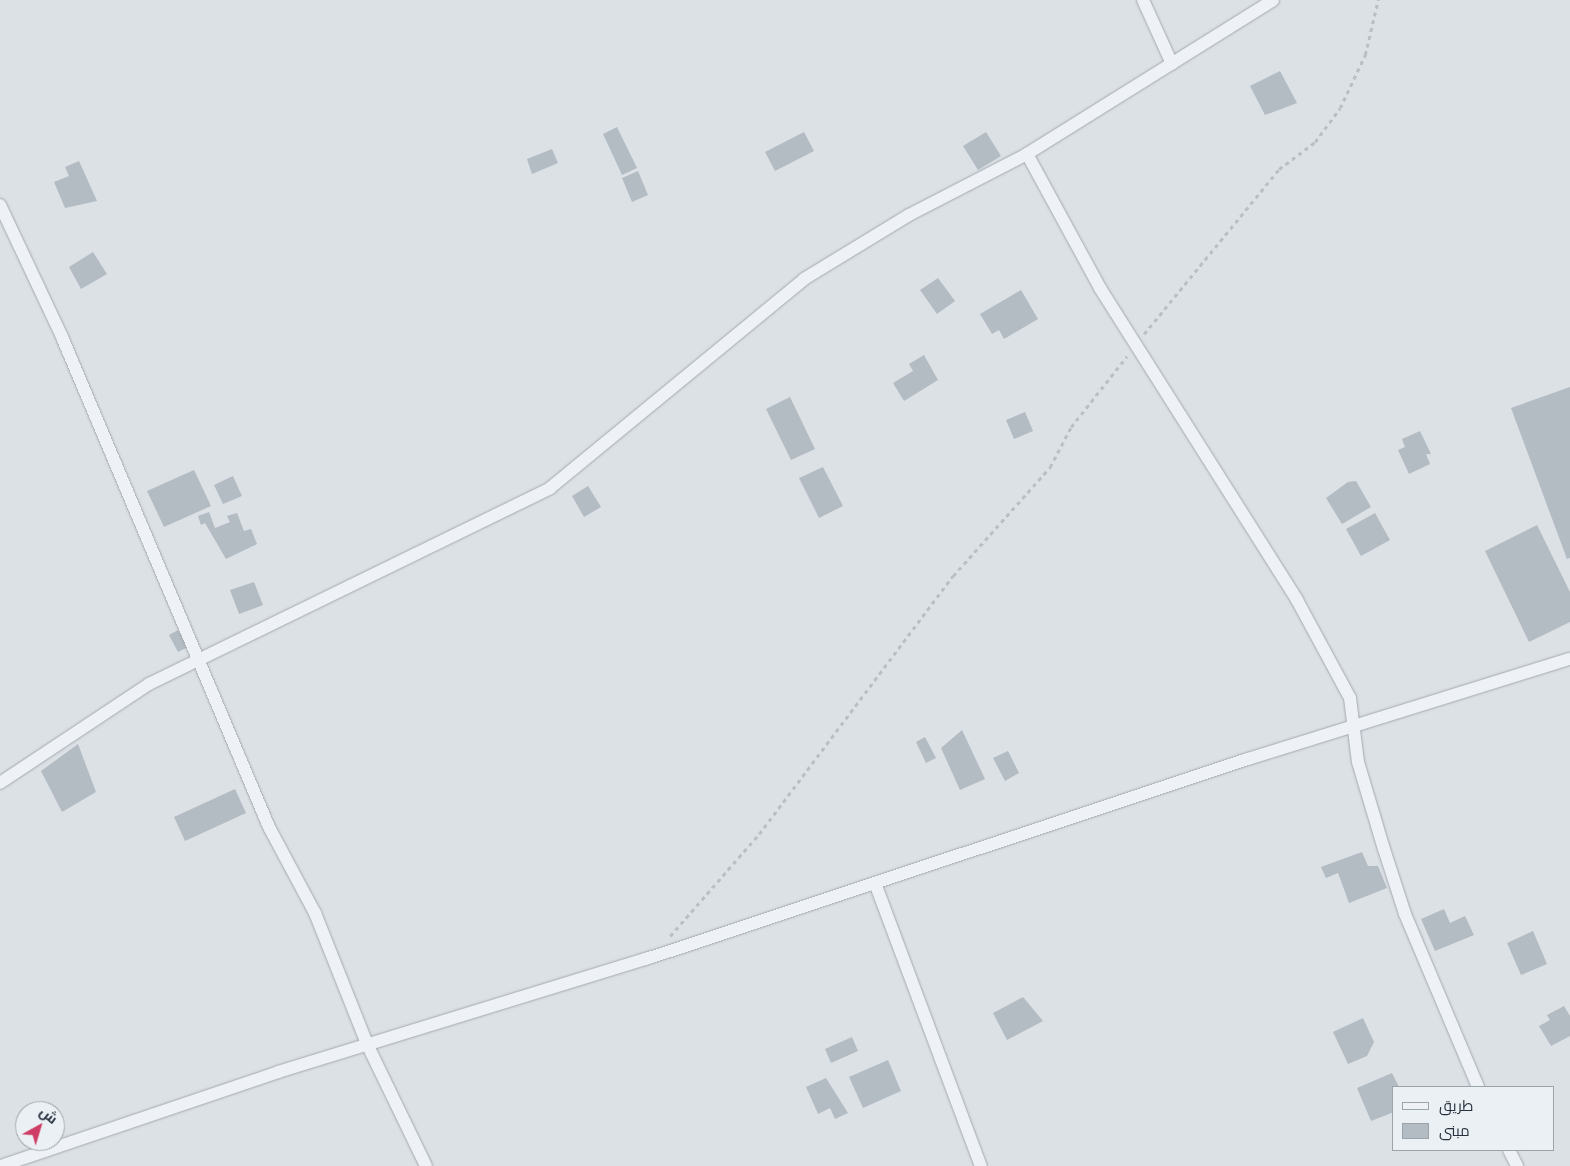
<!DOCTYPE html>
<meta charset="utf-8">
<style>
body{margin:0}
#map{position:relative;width:1570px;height:1166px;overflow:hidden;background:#dce1e6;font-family:Cabin,Cairo,sans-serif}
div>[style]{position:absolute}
.building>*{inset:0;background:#b3bbc3}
.path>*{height:2.5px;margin-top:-1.25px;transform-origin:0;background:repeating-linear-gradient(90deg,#babfc5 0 4px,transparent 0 8px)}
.roads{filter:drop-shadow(0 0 1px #a2a9b0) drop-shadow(0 0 1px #a2a9b0)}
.street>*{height:12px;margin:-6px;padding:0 6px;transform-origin:6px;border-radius:6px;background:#eef1f5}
span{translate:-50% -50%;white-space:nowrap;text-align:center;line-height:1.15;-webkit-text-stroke:4.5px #ebf0f4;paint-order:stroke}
.legend{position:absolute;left:1392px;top:1086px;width:162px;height:65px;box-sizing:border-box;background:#ebf0f4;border:1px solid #9ca4ab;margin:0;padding:6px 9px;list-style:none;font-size:15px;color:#26313d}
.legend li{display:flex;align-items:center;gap:10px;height:25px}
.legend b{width:25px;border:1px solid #9ca4ab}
.north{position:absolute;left:15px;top:1101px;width:50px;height:50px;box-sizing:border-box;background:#ebf0f4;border:1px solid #9ca4ab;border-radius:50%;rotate:39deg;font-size:14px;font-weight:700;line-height:20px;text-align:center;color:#26313d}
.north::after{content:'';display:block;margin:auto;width:18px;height:22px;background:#cf3d66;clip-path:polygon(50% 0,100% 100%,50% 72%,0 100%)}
</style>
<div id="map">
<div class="building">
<i style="clip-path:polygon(1280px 71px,1297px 103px,1265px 115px,1250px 86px)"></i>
<i style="clip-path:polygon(617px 127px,637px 168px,622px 175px,603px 134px)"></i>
<i style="clip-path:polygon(804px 132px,814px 151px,775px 171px,765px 152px)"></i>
<i style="clip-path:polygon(986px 132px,1001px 156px,978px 170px,963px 146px)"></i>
<i style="clip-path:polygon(552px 149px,558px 163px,532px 174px,527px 159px)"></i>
<i style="clip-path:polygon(79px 161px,97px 201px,65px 208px,54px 182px,69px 176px,65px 167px)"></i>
<i style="clip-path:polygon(638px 171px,648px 195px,632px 202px,622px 178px)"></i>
<i style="clip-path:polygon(93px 252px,107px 274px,81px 289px,69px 267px)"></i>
<i style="clip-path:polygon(938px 278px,955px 301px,937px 314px,920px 290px)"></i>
<i style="clip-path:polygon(1021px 290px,1038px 319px,1004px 339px,999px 330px,992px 334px,980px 314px)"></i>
<i style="clip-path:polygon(924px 355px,938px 380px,904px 401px,893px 383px,913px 371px,909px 364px)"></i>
<i style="clip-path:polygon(1570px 387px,1570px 558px,1567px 559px,1511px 408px)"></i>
<i style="clip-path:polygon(790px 397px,815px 449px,791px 460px,766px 409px)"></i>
<i style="clip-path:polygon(1025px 412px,1033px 431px,1014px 439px,1006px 420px)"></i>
<i style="clip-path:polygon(1420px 431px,1431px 454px,1426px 454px,1430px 464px,1409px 474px,1398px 450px,1405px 447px,1402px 439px)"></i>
<i style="clip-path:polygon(823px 467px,843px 506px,819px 518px,799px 478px)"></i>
<i style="clip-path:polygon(194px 470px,211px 506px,164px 527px,147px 491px)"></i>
<i style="clip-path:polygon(233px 476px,242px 496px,223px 504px,214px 485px)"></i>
<i style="clip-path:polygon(1356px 481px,1371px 507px,1342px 524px,1326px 498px,1348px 482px)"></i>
<i style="clip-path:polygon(588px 486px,601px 507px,584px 517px,572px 496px)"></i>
<i style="clip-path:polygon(209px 512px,215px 528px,230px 522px,227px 516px,237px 513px,244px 531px,251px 529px,257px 544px,226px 559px,205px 523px,201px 525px,198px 516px)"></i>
<i style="clip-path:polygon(1375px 513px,1390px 540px,1361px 556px,1346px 529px)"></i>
<i style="clip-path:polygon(1537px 525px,1570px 592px,1570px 622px,1529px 642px,1485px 551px)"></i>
<i style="clip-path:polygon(254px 582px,263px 605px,239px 614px,230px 590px)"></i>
<i style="clip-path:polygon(178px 630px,188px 647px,178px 652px,169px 635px)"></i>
<i style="clip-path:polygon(962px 730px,985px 779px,960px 790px,941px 748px)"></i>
<i style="clip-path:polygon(925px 737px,936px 758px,926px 763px,916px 742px)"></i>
<i style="clip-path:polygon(78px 744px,96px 792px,62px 812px,41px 771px)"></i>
<i style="clip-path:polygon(1008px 751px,1019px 773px,1005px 781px,993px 758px)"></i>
<i style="clip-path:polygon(235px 789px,246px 813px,185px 841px,174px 817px)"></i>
<i style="clip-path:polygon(1362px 852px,1368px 866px,1378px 866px,1387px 888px,1349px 903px,1338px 873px,1326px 878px,1321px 867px)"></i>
<i style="clip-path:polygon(1444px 909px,1450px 923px,1465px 916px,1474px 935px,1435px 951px,1421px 919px)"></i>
<i style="clip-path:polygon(1533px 931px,1547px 964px,1521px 975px,1507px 943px)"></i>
<i style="clip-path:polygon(1023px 997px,1043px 1021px,1007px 1040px,993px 1013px)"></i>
<i style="clip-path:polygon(1564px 1006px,1570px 1016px,1570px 1036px,1551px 1046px,1539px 1026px,1550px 1020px,1547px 1015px)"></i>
<i style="clip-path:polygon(1363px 1018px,1374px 1042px,1367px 1056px,1348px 1064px,1333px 1032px)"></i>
<i style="clip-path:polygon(852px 1037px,858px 1051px,831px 1063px,825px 1049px)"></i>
<i style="clip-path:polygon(888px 1060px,901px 1091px,863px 1108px,849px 1077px)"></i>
<i style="clip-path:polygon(1392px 1073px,1399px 1087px,1394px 1087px,1394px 1112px,1371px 1121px,1357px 1088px)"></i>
<i style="clip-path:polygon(826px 1078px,848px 1113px,835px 1119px,830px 1108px,818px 1114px,806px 1087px)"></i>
</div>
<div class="path">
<i style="left:1144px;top:334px;width:213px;rotate:-50.7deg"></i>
<i style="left:1279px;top:169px;width:45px;rotate:-36.9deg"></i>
<i style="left:1315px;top:142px;width:42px;rotate:-53.7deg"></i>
<i style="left:1340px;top:108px;width:59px;rotate:-64.7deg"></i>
<i style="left:1365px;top:55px;width:57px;rotate:-76.7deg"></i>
<i style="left:670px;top:936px;width:135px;rotate:-48.9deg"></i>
<i style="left:759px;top:834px;width:323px;rotate:-53.1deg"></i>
<i style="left:953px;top:576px;width:146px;rotate:-48.3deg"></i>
<i style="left:1050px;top:467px;width:45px;rotate:-62.3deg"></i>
<i style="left:1071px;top:427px;width:90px;rotate:-51.7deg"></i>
</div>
<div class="roads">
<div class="street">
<i style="left:1143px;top:0;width:70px;rotate:65.6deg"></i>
<i style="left:1027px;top:154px;width:153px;rotate:61.4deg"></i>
<i style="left:1100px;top:288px;width:369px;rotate:57.7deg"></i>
<i style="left:1297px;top:600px;width:111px;rotate:61.6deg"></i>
<i style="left:1350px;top:698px;width:64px;rotate:82.9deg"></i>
<i style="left:1358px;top:762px;width:91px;rotate:73.4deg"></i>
<i style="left:1384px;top:849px;width:68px;rotate:72.1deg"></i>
<i style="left:1405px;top:914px;width:188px;rotate:67.1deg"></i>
<i style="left:0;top:205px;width:146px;rotate:64.8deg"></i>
<i style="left:62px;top:337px;width:532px;rotate:67.1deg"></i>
<i style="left:269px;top:827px;width:98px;rotate:61.9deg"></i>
<i style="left:315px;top:913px;width:143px;rotate:68.3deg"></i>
<i style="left:368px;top:1046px;width:133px;rotate:64.2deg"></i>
<i style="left:0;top:783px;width:179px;rotate:-33.6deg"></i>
<i style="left:149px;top:684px;width:446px;rotate:-26deg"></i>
<i style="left:550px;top:488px;width:329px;rotate:-39.4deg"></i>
<i style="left:804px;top:279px;width:123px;rotate:-31.4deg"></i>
<i style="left:909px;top:215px;width:133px;rotate:-27.3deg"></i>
<i style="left:1027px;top:154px;width:290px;rotate:-32deg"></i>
<i style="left:875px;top:883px;width:302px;rotate:69.5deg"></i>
<i style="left:1509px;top:1150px;width:18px;rotate:63deg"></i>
<i style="left:1px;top:1166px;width:293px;rotate:-18.7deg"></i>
<i style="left:278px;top:1072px;width:385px;rotate:-17.1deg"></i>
<i style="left:646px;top:959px;width:634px;rotate:-18.38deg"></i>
<i style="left:1248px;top:759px;width:337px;rotate:-17.3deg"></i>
</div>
</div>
<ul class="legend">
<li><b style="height:6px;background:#eef1f5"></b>طريق</li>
<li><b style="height:14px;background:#b3bbc3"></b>مبنى</li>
</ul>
<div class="north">ش</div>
</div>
